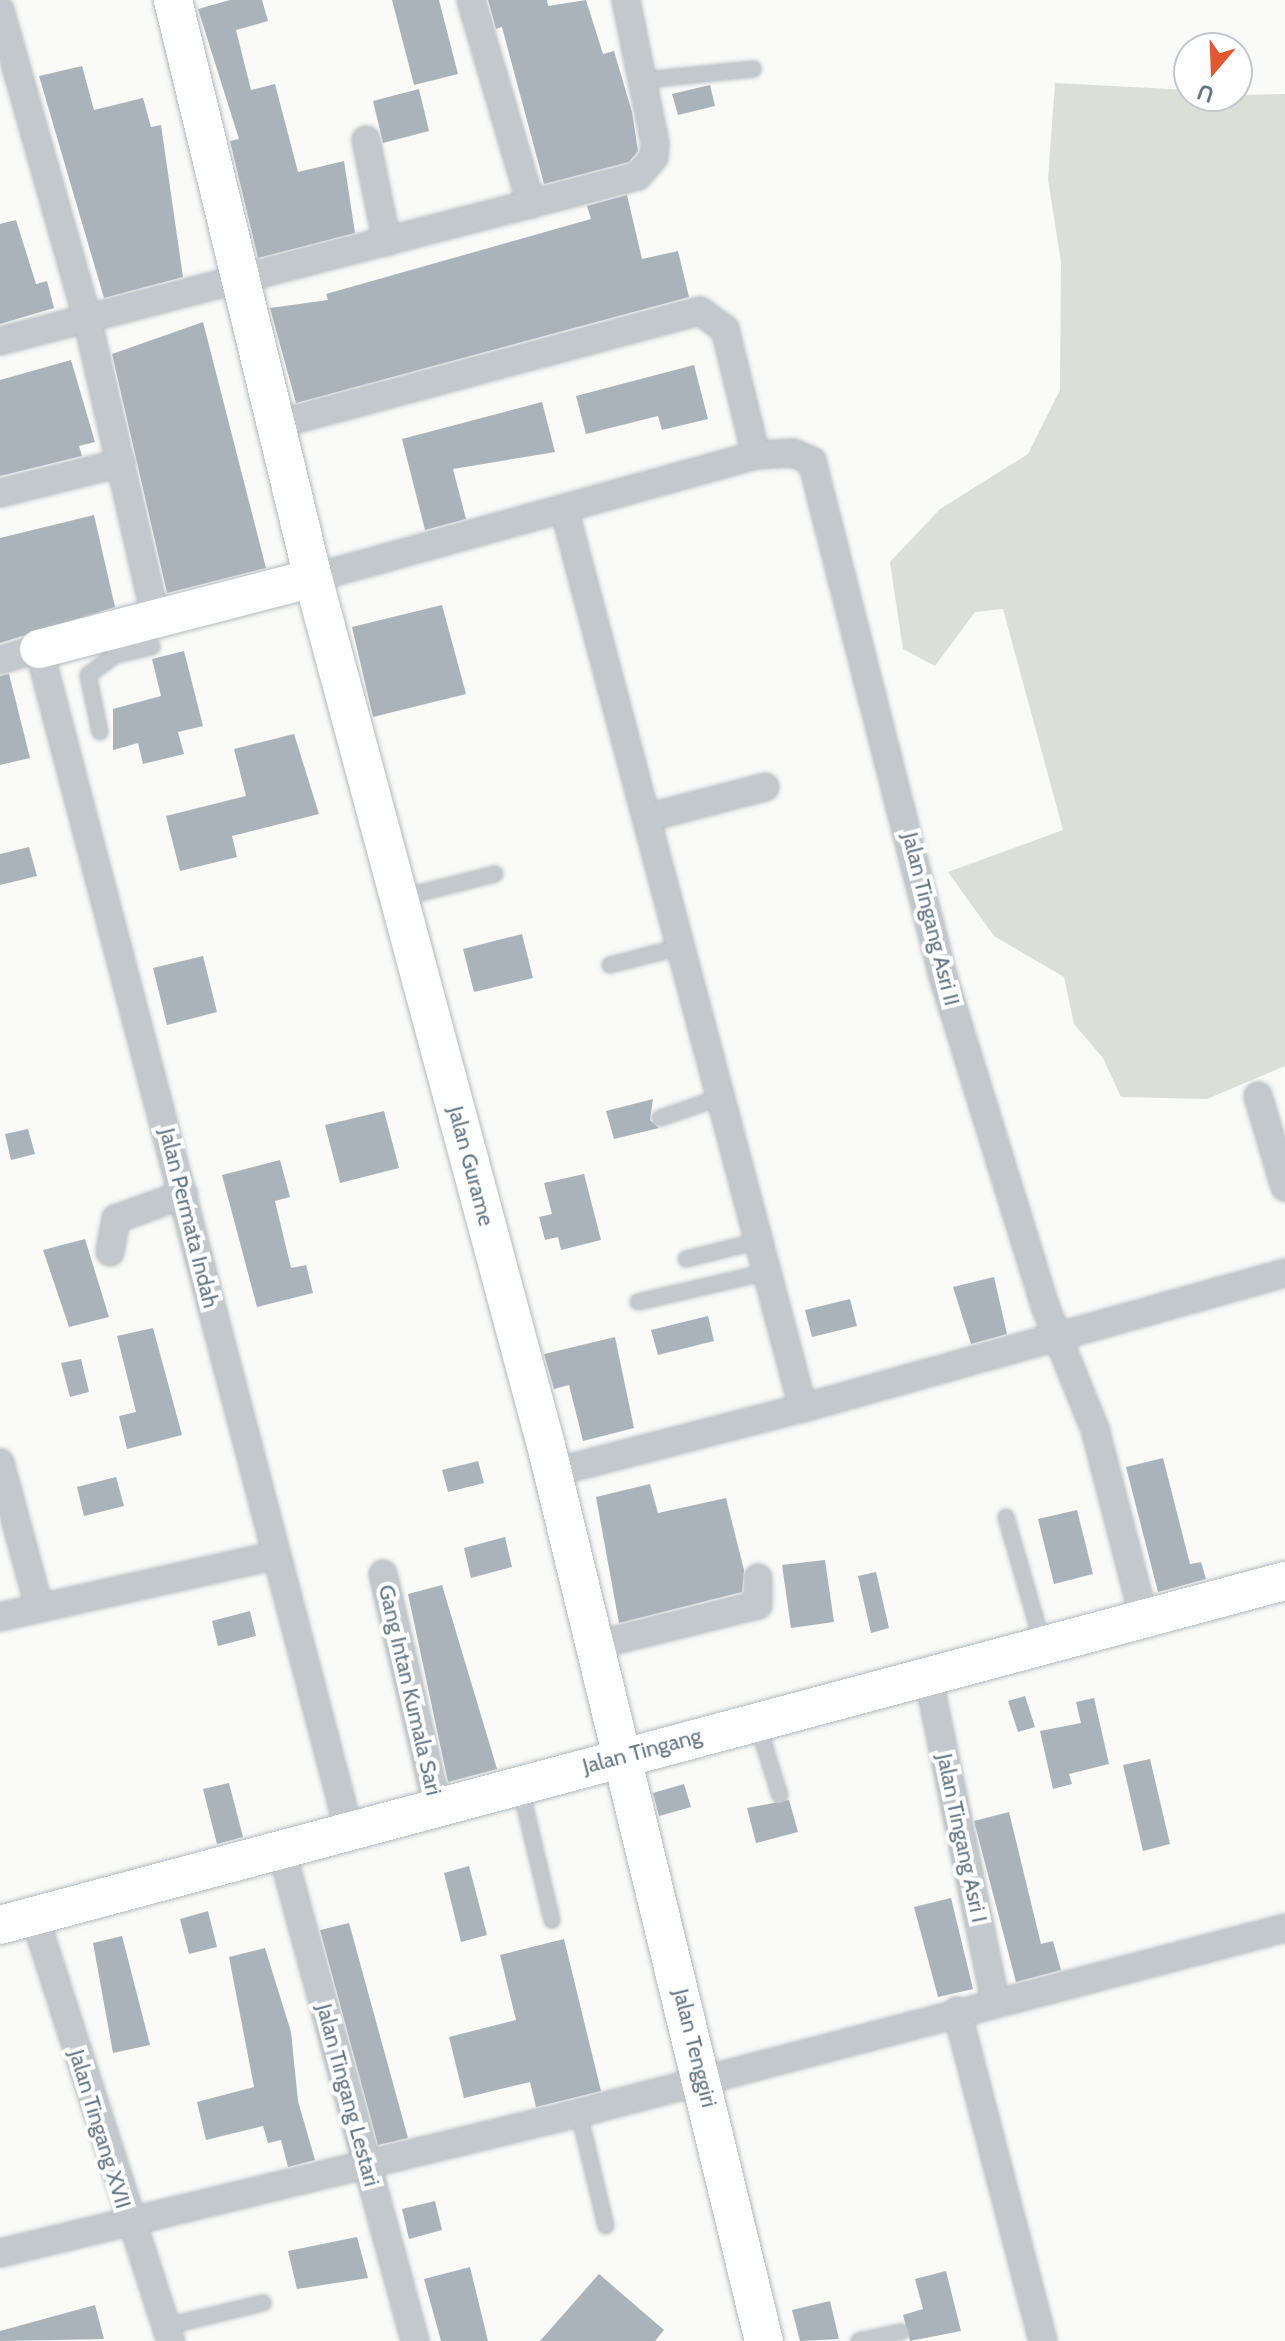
<!DOCTYPE html>
<style>
body{margin:0}
#map{position:relative;width:1285px;height:2341px;overflow:hidden;background:#fafaf8;font-family:Cabin,sans-serif}
div>[style]{position:absolute}
.green>*{inset:0;background:#dadfd7}
.building>*{inset:0;background:#aab3b9}
.roads{filter:drop-shadow(0 0 2px #b3babf) drop-shadow(0 0 2px #b3babf)}
.lane>*{height:14px;margin:-7px;padding:0 7px;transform-origin:7px;border-radius:7px;background:#c3c8cc}
.street>*{height:26px;margin:-13px;padding:0 13px;transform-origin:13px;border-radius:13px;background:#c3c8cc}
.secondary>*{height:38px;margin:-19px;padding:0 19px;transform-origin:19px;border-radius:19px;background:#fff}
span{translate:-50% -50%;white-space:nowrap;text-align:center;line-height:1.15;-webkit-text-stroke:8px #fff;paint-order:stroke}
.street-label{font-size:22px;color:#657683}
.north{position:absolute;left:1173px;top:32px;width:80px;height:80px;box-sizing:border-box;background:#fff;border:2px solid #c1c8cd;border-radius:50%;rotate:199deg;font-size:22px;font-weight:700;line-height:32px;text-align:center;color:#657683}
.north::after{content:'';display:block;margin:auto;width:28px;height:36px;background:#e4572e;clip-path:polygon(50% 0,100% 100%,50% 72%,0 100%)}
</style>
<div id="map">
<div class="green">
<i style="clip-path:polygon(1055px 83px,1189px 90px,1189px 96px,1285px 94px,1285px 1066px,1207px 1099px,1121px 1097px,1103px 1058px,1074px 1024px,1064px 977px,994px 936px,948px 872px,1063px 830px,1003px 609px,975px 612px,935px 666px,903px 649px,893px 583px,890px 562px,940px 509px,1028px 454px,1060px 390px,1061px 262px,1048px 179px)"></i>
</div>
<div class="building">
<i style="clip-path:polygon(230px 0,262px 0,268px 21px,236px 30px,251px 90px,275px 84px,298px 172px,344px 161px,355px 233px,258px 258px,230px 141px,239px 139px,198px 9px)"></i>
<i style="clip-path:polygon(392px 0,439px 0,458px 74px,414px 85px)"></i>
<i style="clip-path:polygon(488px 0,547px 0,548px 6px,586px 0,603px 54px,614px 51px,632px 112px,638px 151px,629px 162px,544px 184px,502px 27px,496px 29px)"></i>
<i style="clip-path:polygon(82px 66px,94px 110px,143px 98px,151px 127px,161px 125px,183px 277px,104px 298px,39px 76px)"></i>
<i style="clip-path:polygon(710px 85px,715px 106px,678px 115px,672px 94px)"></i>
<i style="clip-path:polygon(419px 89px,429px 131px,383px 143px,373px 101px)"></i>
<i style="clip-path:polygon(627px 195px,642px 259px,678px 251px,689px 297px,296px 403px,270px 308px,328px 300px,326px 294px,591px 219px,587px 206px)"></i>
<i style="clip-path:polygon(16px 220px,36px 284px,47px 281px,54px 308px,0 324px,0 224px)"></i>
<i style="clip-path:polygon(203px 322px,266px 568px,167px 593px,112px 354px)"></i>
<i style="clip-path:polygon(71px 360px,95px 442px,79px 446px,82px 456px,0 476px,0 380px)"></i>
<i style="clip-path:polygon(694px 365px,708px 419px,662px 430px,658px 416px,586px 434px,576px 396px)"></i>
<i style="clip-path:polygon(542px 402px,555px 452px,453px 469px,466px 519px,425px 530px,402px 439px)"></i>
<i style="clip-path:polygon(94px 515px,115px 607px,0 643px,0 538px)"></i>
<i style="clip-path:polygon(442px 605px,466px 694px,373px 717px,352px 627px)"></i>
<i style="clip-path:polygon(184px 651px,203px 726px,178px 732px,184px 754px,143px 764px,138px 743px,113px 750px,113px 709px,161px 696px,152px 659px)"></i>
<i style="clip-path:polygon(9px 674px,30px 758px,0 765px,0 676px)"></i>
<i style="clip-path:polygon(294px 734px,319px 814px,232px 836px,237px 857px,180px 871px,166px 816px,246px 796px,234px 749px)"></i>
<i style="clip-path:polygon(29px 847px,37px 876px,0 885px,0 854px)"></i>
<i style="clip-path:polygon(522px 934px,533px 978px,474px 992px,463px 949px)"></i>
<i style="clip-path:polygon(203px 956px,217px 1012px,167px 1025px,153px 968px)"></i>
<i style="clip-path:polygon(653px 1099px,650px 1120px,659px 1128px,614px 1139px,606px 1111px)"></i>
<i style="clip-path:polygon(384px 1111px,399px 1168px,340px 1183px,325px 1125px)"></i>
<i style="clip-path:polygon(28px 1129px,35px 1154px,11px 1160px,5px 1134px)"></i>
<i style="clip-path:polygon(280px 1160px,290px 1197px,275px 1201px,291px 1268px,306px 1265px,313px 1293px,257px 1307px,222px 1175px)"></i>
<i style="clip-path:polygon(584px 1174px,601px 1240px,561px 1250px,558px 1237px,545px 1240px,539px 1217px,552px 1214px,544px 1183px)"></i>
<i style="clip-path:polygon(85px 1239px,109px 1317px,69px 1327px,43px 1250px)"></i>
<i style="clip-path:polygon(994px 1277px,1007px 1334px,971px 1344px,953px 1287px)"></i>
<i style="clip-path:polygon(850px 1299px,857px 1326px,812px 1337px,805px 1310px)"></i>
<i style="clip-path:polygon(708px 1316px,714px 1341px,658px 1355px,651px 1330px)"></i>
<i style="clip-path:polygon(153px 1328px,182px 1435px,127px 1449px,119px 1416px,136px 1412px,117px 1336px)"></i>
<i style="clip-path:polygon(615px 1337px,634px 1428px,583px 1441px,569px 1385px,554px 1389px,544px 1354px)"></i>
<i style="clip-path:polygon(81px 1359px,89px 1392px,70px 1397px,61px 1363px)"></i>
<i style="clip-path:polygon(1163px 1458px,1190px 1564px,1201px 1562px,1206px 1579px,1158px 1592px,1126px 1467px)"></i>
<i style="clip-path:polygon(478px 1461px,484px 1483px,448px 1492px,442px 1470px)"></i>
<i style="clip-path:polygon(116px 1477px,124px 1506px,84px 1516px,77px 1487px)"></i>
<i style="clip-path:polygon(650px 1484px,658px 1513px,726px 1498px,744px 1570px,742px 1592px,619px 1623px,596px 1497px)"></i>
<i style="clip-path:polygon(1077px 1510px,1093px 1574px,1054px 1584px,1038px 1519px)"></i>
<i style="clip-path:polygon(505px 1537px,512px 1567px,471px 1578px,464px 1548px)"></i>
<i style="clip-path:polygon(825px 1560px,834px 1622px,791px 1628px,782px 1565px)"></i>
<i style="clip-path:polygon(876px 1572px,889px 1628px,871px 1633px,858px 1576px)"></i>
<i style="clip-path:polygon(442px 1585px,497px 1769px,448px 1782px,408px 1594px)"></i>
<i style="clip-path:polygon(250px 1611px,256px 1636px,218px 1646px,212px 1621px)"></i>
<i style="clip-path:polygon(1025px 1696px,1035px 1727px,1018px 1732px,1008px 1701px)"></i>
<i style="clip-path:polygon(1094px 1698px,1109px 1764px,1069px 1774px,1072px 1784px,1053px 1789px,1040px 1731px,1081px 1723px,1076px 1702px)"></i>
<i style="clip-path:polygon(1150px 1759px,1170px 1844px,1143px 1851px,1123px 1765px)"></i>
<i style="clip-path:polygon(229px 1783px,243px 1837px,217px 1844px,203px 1789px)"></i>
<i style="clip-path:polygon(684px 1784px,691px 1807px,659px 1816px,653px 1793px)"></i>
<i style="clip-path:polygon(789px 1800px,798px 1832px,756px 1843px,747px 1808px)"></i>
<i style="clip-path:polygon(1009px 1812px,1041px 1944px,1053px 1941px,1061px 1970px,1016px 1982px,974px 1821px)"></i>
<i style="clip-path:polygon(469px 1866px,487px 1935px,461px 1942px,444px 1873px)"></i>
<i style="clip-path:polygon(951px 1898px,973px 1989px,938px 1997px,914px 1907px)"></i>
<i style="clip-path:polygon(208px 1911px,217px 1947px,189px 1954px,180px 1919px)"></i>
<i style="clip-path:polygon(349px 1923px,408px 2138px,378px 2145px,320px 1930px)"></i>
<i style="clip-path:polygon(122px 1936px,150px 2045px,113px 2053px,93px 1943px)"></i>
<i style="clip-path:polygon(564px 1939px,601px 2091px,536px 2107px,530px 2082px,464px 2098px,449px 2037px,516px 2020px,500px 1955px)"></i>
<i style="clip-path:polygon(265px 1948px,291px 2032px,298px 2101px,315px 2160px,288px 2167px,281px 2140px,268px 2143px,263px 2126px,206px 2140px,197px 2102px,254px 2087px,229px 1957px)"></i>
<i style="clip-path:polygon(435px 2201px,442px 2230px,409px 2239px,402px 2209px)"></i>
<i style="clip-path:polygon(357px 2237px,368px 2278px,297px 2289px,288px 2251px)"></i>
<i style="clip-path:polygon(470px 2267px,488px 2341px,441px 2341px,424px 2279px)"></i>
<i style="clip-path:polygon(946px 2271px,961px 2331px,910px 2341px,903px 2315px,923px 2309px,915px 2279px)"></i>
<i style="clip-path:polygon(599px 2274px,664px 2330px,655px 2341px,540px 2341px)"></i>
<i style="clip-path:polygon(830px 2301px,839px 2339px,800px 2341px,792px 2310px)"></i>
<i style="clip-path:polygon(95px 2305px,104px 2339px,0 2341px,0 2331px)"></i>
</div>
<div class="roads">
<div class="lane">
<i style="left:644px;top:80px;width:110px;rotate:-5.8deg"></i>
<i style="left:116px;top:655px;width:37px;rotate:-13deg"></i>
<i style="left:100px;top:732px;width:58px;rotate:-101.9deg"></i>
<i style="left:88px;top:675px;width:34px;rotate:-36deg"></i>
<i style="left:116px;top:655px;width:24px;rotate:-95deg"></i>
<i style="left:400px;top:898px;width:98px;rotate:-14.2deg"></i>
<i style="left:610px;top:965px;width:72px;rotate:-14.4deg"></i>
<i style="left:660px;top:1118px;width:65px;rotate:-19deg"></i>
<i style="left:686px;top:1259px;width:75px;rotate:-13.9deg"></i>
<i style="left:638px;top:1302px;width:132px;rotate:-13.1deg"></i>
<i style="left:1006px;top:1517px;width:133px;rotate:73.9deg"></i>
<i style="left:758px;top:1725px;width:74px;rotate:72.8deg"></i>
<i style="left:520px;top:1786px;width:138px;rotate:76.6deg"></i>
<i style="left:579px;top:2113px;width:116px;rotate:76.6deg"></i>
<i style="left:167px;top:2326px;width:99px;rotate:-13.5deg"></i>
<i style="left:859px;top:2341px;width:43px;rotate:-12.1deg"></i>
</div>
<div class="street">
<i style="left:471px;top:0;width:213px;rotate:73.6deg"></i>
<i style="left:0;top:10px;width:320px;rotate:74.2deg"></i>
<i style="left:87px;top:318px;width:304px;rotate:77.1deg"></i>
<i style="left:366px;top:140px;width:104px;rotate:78.4deg"></i>
<i style="left:0;top:341px;width:659px;rotate:-14.5deg"></i>
<i style="left:638px;top:176px;width:25px;rotate:-50deg"></i>
<i style="left:654px;top:157px;width:14px;rotate:-86deg"></i>
<i style="left:655px;top:143px;width:146px;rotate:-101.5deg"></i>
<i style="left:278px;top:424px;width:437px;rotate:-15deg"></i>
<i style="left:700px;top:311px;width:31px;rotate:36deg"></i>
<i style="left:725px;top:329px;width:130px;rotate:76.2deg"></i>
<i style="left:0;top:493px;width:125px;rotate:-13.9deg"></i>
<i style="left:313px;top:578px;width:460px;rotate:-15.5deg"></i>
<i style="left:756px;top:455px;width:37px;rotate:-3deg"></i>
<i style="left:793px;top:453px;width:21px;rotate:23deg"></i>
<i style="left:812px;top:461px;width:531px;rotate:75.73deg"></i>
<i style="left:943px;top:976px;width:345px;rotate:72.8deg"></i>
<i style="left:1045px;top:1306px;width:133px;rotate:67.9deg"></i>
<i style="left:1095px;top:1429px;width:196px;rotate:75.5deg"></i>
<i style="left:0;top:660px;width:41px;rotate:-15.8deg"></i>
<i style="left:39px;top:649px;width:1218px;rotate:75.3deg"></i>
<i style="left:646px;top:818px;width:123px;rotate:-14.6deg"></i>
<i style="left:1258px;top:1096px;width:95px;rotate:73.5deg"></i>
<i style="left:110px;top:1252px;width:34px;rotate:-80deg"></i>
<i style="left:116px;top:1219px;width:72px;rotate:-20.2deg"></i>
<i style="left:803px;top:1408px;width:501px;rotate:-15.65deg"></i>
<i style="left:0;top:1463px;width:149px;rotate:74.8deg"></i>
<i style="left:551px;top:1473px;width:260px;rotate:-14.5deg"></i>
<i style="left:803px;top:1408px;width:927px;rotate:-104.88deg"></i>
<i style="left:383px;top:1574px;width:238px;rotate:76.9deg"></i>
<i style="left:0;top:1617px;width:279px;rotate:-12.6deg"></i>
<i style="left:592px;top:1646px;width:171px;rotate:-13.9deg"></i>
<i style="left:758px;top:1605px;width:27px;rotate:-90deg"></i>
<i style="left:928px;top:1676px;width:331px;rotate:78.3deg"></i>
<i style="left:281px;top:1848px;width:511px;rotate:74.79deg"></i>
<i style="left:34px;top:1915px;width:447px;rotate:72.2deg"></i>
<i style="left:957px;top:2011px;width:341px;rotate:75.4deg"></i>
<i style="left:0;top:2253px;width:596px;rotate:-13.59deg"></i>
<i style="left:579px;top:2113px;width:730px;rotate:-14.68deg"></i>
</div>
<div class="secondary">
<i style="left:313px;top:578px;width:898px;rotate:74.96deg"></i>
<i style="left:546px;top:1445px;width:922px;rotate:76.33deg"></i>
<i style="left:39px;top:649px;width:283px;rotate:-14.5deg"></i>
<i style="left:313px;top:578px;width:595px;rotate:-103.62deg"></i>
<i style="left:0;top:1925px;width:1330px;rotate:-14.99deg"></i>
</div>
</div>
<div class="street-label">
<span style="left:931px;top:919px;rotate:76deg">Jalan Tingang Asri II</span>
<span style="left:471px;top:1166px;rotate:75deg">Jalan Gurame</span>
<span style="left:189px;top:1218px;rotate:76deg">Jalan Permata Indah</span>
<span style="left:410px;top:1690px;rotate:77deg">Gang Intan Kumala Sari</span>
<span style="left:642px;top:1751px;rotate:-15deg">Jalan Tingang</span>
<span style="left:962px;top:1838px;rotate:78deg">Jalan Tingang Asri I</span>
<span style="left:695px;top:2048px;rotate:76deg">Jalan Tenggiri</span>
<span style="left:348px;top:2095px;rotate:75deg">Jalan Tingang Lestari</span>
<span style="left:100px;top:2129px;rotate:73deg">Jalan Tingang XVII</span>
</div>
<div class="north">U</div>
</div>
